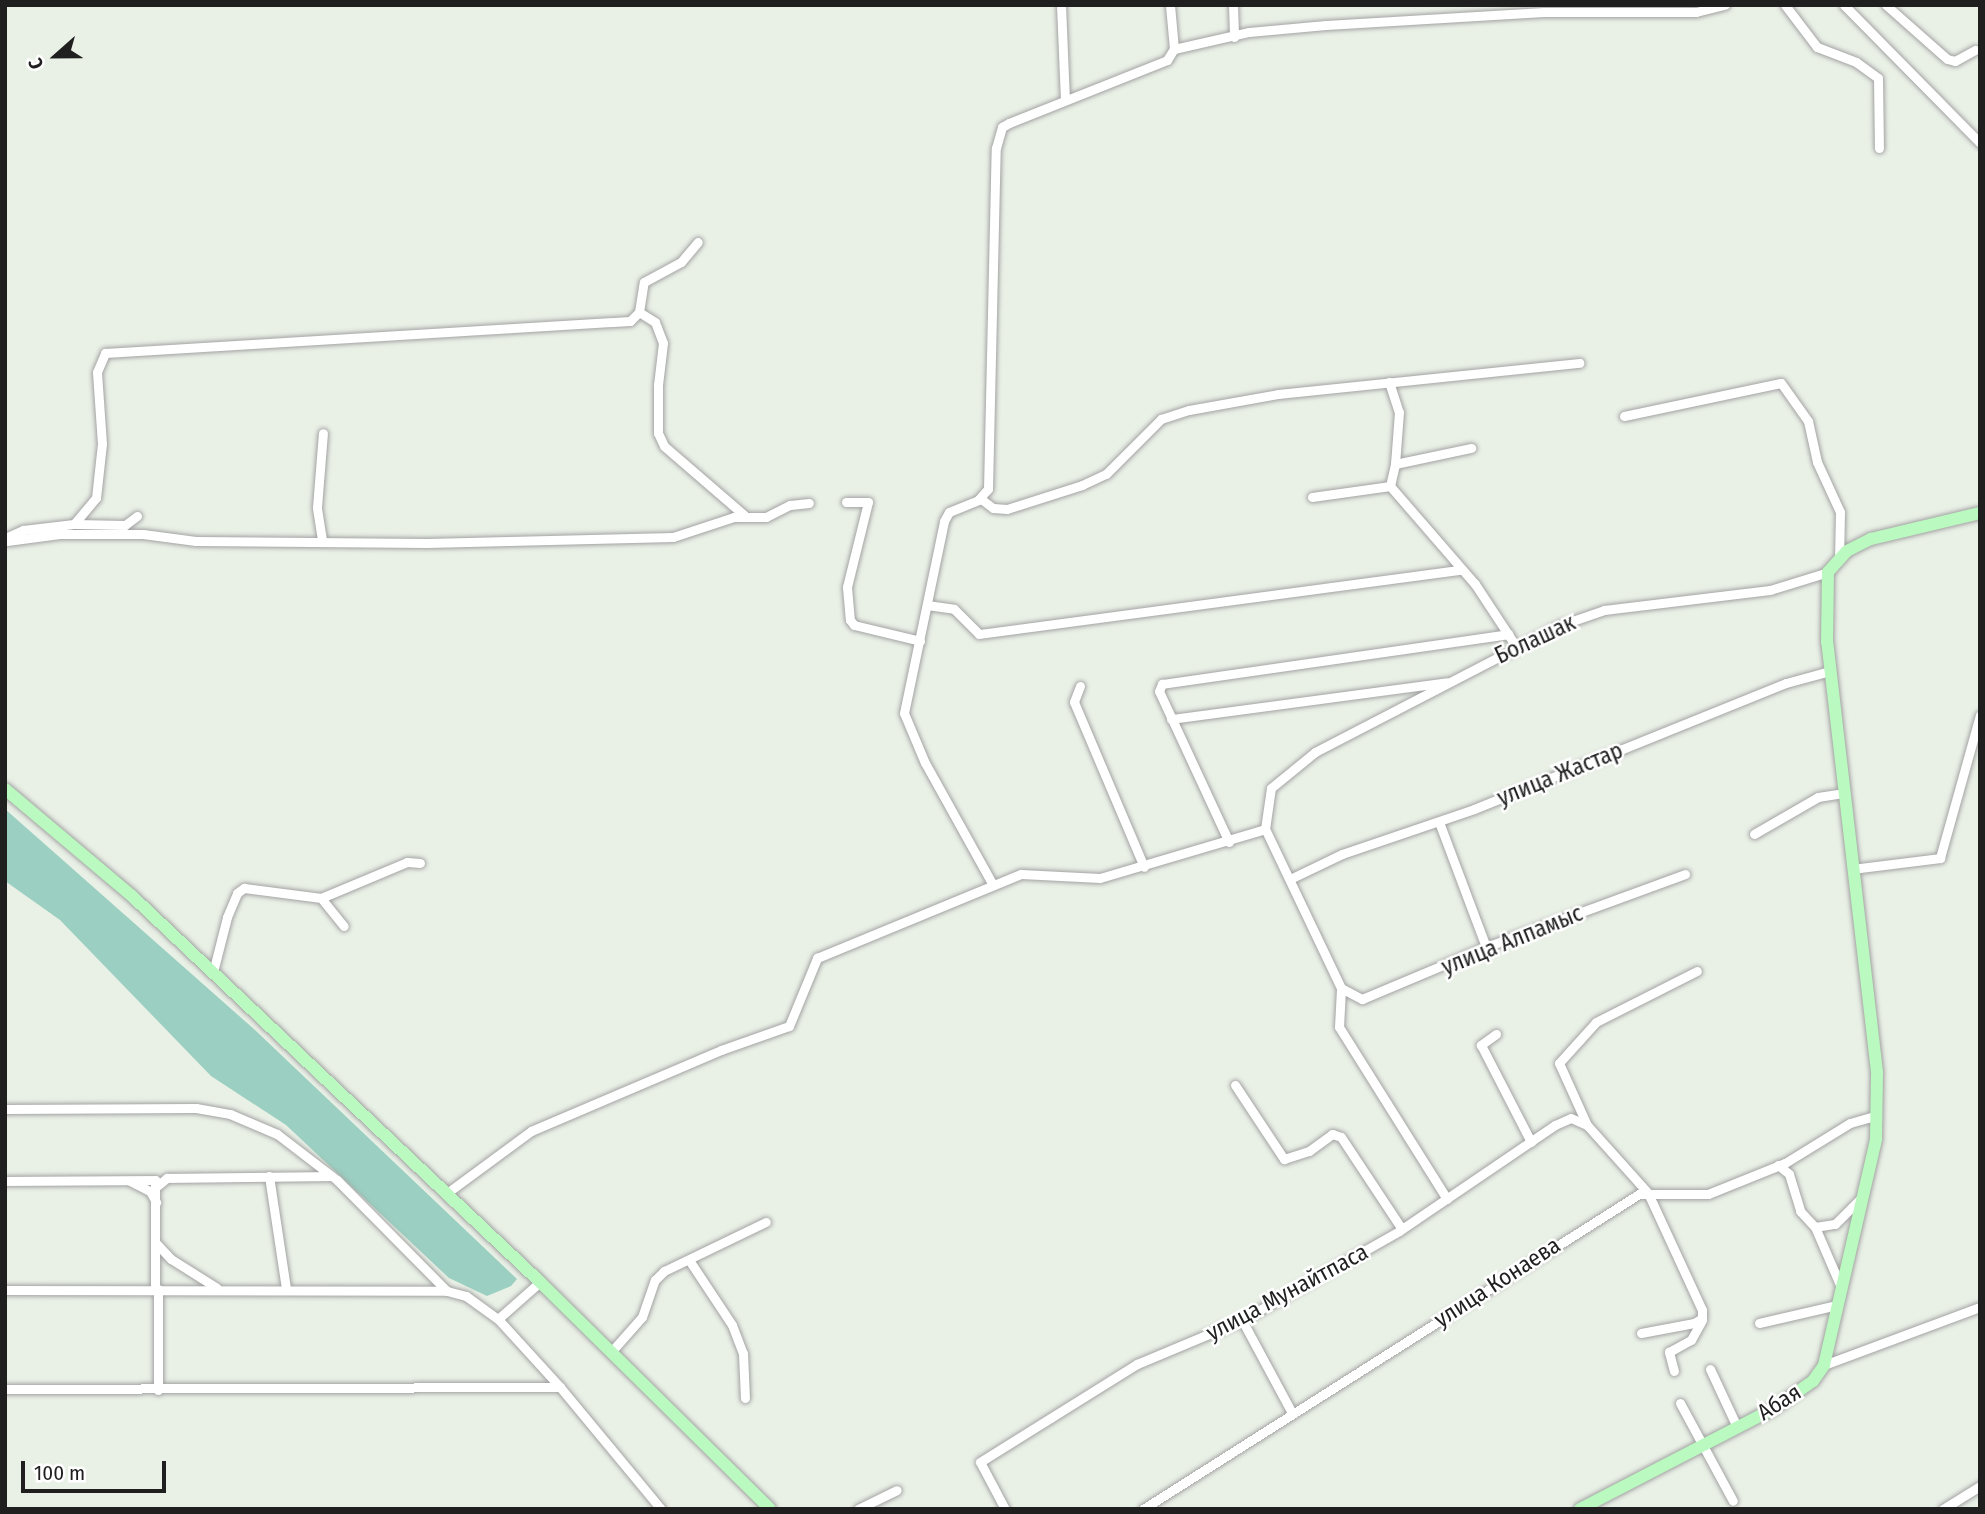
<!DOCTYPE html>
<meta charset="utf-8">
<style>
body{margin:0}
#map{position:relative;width:1985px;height:1514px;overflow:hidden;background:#e9f0e6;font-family:"Fira Sans Condensed",sans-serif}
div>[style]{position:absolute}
.forest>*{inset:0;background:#9bcfc1}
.roads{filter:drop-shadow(0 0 2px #a3a3a3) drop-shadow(0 0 2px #a3a3a3)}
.street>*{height:9px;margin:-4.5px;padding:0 4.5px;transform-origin:4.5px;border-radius:4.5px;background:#fff}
.secondary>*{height:12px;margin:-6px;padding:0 6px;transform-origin:6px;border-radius:6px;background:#baf9bf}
span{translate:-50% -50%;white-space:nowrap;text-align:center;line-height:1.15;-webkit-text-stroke:5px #fff;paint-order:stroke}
.street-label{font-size:23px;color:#1f1f1f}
.frame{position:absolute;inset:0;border:7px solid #1f1f1f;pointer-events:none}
.north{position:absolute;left:21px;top:21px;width:70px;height:70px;-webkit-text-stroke:5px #fff;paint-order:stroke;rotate:249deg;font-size:19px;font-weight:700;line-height:28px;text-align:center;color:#1f1f1f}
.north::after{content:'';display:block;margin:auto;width:24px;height:32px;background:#1f1f1f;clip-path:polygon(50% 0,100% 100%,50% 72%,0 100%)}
.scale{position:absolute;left:21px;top:1461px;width:145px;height:32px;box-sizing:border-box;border:4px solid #1f1f1f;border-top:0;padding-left:9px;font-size:21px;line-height:24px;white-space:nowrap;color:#1f1f1f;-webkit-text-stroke:5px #fff;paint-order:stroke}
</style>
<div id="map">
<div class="forest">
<i style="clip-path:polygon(5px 809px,255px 1030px,517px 1279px,511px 1286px,487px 1296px,449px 1278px,286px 1125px,211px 1076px,60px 920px,5px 881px)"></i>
</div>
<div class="roads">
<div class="street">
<i style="left:1061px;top:5px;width:95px;rotate:87.6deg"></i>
<i style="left:1233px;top:5px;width:32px;rotate:88deg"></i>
<i style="left:1785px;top:5px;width:53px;rotate:52.7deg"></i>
<i style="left:1817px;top:47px;width:42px;rotate:21deg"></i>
<i style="left:1856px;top:62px;width:27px;rotate:36deg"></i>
<i style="left:1878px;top:78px;width:70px;rotate:89.2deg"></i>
<i style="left:1844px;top:5px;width:194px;rotate:45.4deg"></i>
<i style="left:1886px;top:5px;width:81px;rotate:41.5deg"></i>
<i style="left:1947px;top:59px;width:8px;rotate:14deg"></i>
<i style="left:1955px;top:61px;width:23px;rotate:-29deg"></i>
<i style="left:1174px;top:49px;width:77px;rotate:-12.8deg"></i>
<i style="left:1249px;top:32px;width:77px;rotate:-5.2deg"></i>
<i style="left:1326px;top:25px;width:218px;rotate:-3.4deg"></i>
<i style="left:1544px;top:12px;width:152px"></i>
<i style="left:1696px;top:12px;width:30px;rotate:-14deg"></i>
<i style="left:639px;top:312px;width:19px;rotate:32deg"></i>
<i style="left:655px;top:322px;width:22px;rotate:69deg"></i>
<i style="left:663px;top:343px;width:42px;rotate:96.8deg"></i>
<i style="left:658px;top:385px;width:48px;rotate:90deg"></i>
<i style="left:658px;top:433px;width:14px;rotate:65deg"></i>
<i style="left:664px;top:446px;width:106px;rotate:40.8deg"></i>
<i style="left:1389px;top:382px;width:32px;rotate:72deg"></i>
<i style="left:1399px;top:412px;width:52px;rotate:94.4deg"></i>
<i style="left:1624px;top:416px;width:160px;rotate:-11.9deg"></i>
<i style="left:1781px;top:383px;width:47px;rotate:54.6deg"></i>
<i style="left:1808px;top:421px;width:42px;rotate:77.6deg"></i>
<i style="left:1817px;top:462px;width:55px;rotate:65.3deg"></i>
<i style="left:1840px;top:512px;width:48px;rotate:91.2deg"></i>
<i style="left:1390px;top:486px;width:23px;rotate:-77deg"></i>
<i style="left:1395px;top:464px;width:78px;rotate:-11.9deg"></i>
<i style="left:1312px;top:497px;width:79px;rotate:-8deg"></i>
<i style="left:1390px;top:486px;width:130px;rotate:49.1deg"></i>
<i style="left:1475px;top:584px;width:73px;rotate:56.7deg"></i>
<i style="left:981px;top:499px;width:15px;rotate:37deg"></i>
<i style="left:993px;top:508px;width:14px;rotate:4deg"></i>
<i style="left:1007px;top:509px;width:79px;rotate:-17.7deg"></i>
<i style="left:1082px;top:485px;width:26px;rotate:-25deg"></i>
<i style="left:1106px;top:474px;width:78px;rotate:-45deg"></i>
<i style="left:1161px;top:419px;width:29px;rotate:-18deg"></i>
<i style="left:1189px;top:410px;width:90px;rotate:-10.2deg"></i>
<i style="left:1278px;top:394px;width:303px;rotate:-5.9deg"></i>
<i style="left:846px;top:502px;width:22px"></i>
<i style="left:868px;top:502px;width:88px;rotate:103.9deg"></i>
<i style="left:847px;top:587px;width:33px;rotate:85deg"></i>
<i style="left:850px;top:620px;width:6px;rotate:51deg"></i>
<i style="left:854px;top:625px;width:68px;rotate:13.6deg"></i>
<i style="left:74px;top:524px;width:51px;rotate:1.1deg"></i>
<i style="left:125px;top:525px;width:15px;rotate:-37deg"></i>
<i style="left:5px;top:538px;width:20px;rotate:-24deg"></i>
<i style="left:23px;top:530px;width:51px;rotate:-6.7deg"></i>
<i style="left:74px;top:524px;width:34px;rotate:-50deg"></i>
<i style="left:96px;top:498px;width:54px;rotate:-83.7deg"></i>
<i style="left:102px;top:444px;width:72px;rotate:-94deg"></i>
<i style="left:97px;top:372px;width:21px;rotate:-67deg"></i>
<i style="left:105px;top:353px;width:526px;rotate:-3.49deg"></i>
<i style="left:630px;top:321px;width:13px;rotate:-45deg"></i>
<i style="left:639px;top:312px;width:30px;rotate:-81deg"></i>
<i style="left:644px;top:282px;width:42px;rotate:-28.4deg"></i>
<i style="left:681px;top:262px;width:26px;rotate:-50deg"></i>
<i style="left:322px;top:540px;width:33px;rotate:-99deg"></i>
<i style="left:317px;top:507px;width:74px;rotate:-85.4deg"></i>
<i style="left:7px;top:541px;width:53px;rotate:-7.5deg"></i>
<i style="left:60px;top:534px;width:83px"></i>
<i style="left:143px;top:534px;width:53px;rotate:7.5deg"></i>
<i style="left:196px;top:541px;width:231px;rotate:0.5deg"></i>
<i style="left:427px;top:543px;width:246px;rotate:-1.4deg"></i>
<i style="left:673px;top:537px;width:64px;rotate:-18.2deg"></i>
<i style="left:734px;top:517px;width:32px"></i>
<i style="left:766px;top:517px;width:27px;rotate:-27deg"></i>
<i style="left:790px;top:505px;width:19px;rotate:-6deg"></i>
<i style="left:927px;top:605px;width:27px;rotate:8deg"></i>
<i style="left:954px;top:609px;width:35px;rotate:45deg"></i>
<i style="left:979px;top:634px;width:485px;rotate:-7.6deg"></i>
<i style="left:1080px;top:686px;width:17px;rotate:111deg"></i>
<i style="left:1074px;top:702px;width:179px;rotate:67deg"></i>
<i style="left:1171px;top:719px;width:278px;rotate:-7.6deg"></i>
<i style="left:1439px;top:822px;width:134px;rotate:69.4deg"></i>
<i style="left:1754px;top:834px;width:74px;rotate:-30deg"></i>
<i style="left:1818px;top:797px;width:25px;rotate:-9deg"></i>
<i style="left:1229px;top:842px;width:166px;rotate:-114.9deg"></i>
<i style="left:1159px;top:691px;width:8px;rotate:-67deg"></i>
<i style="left:1162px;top:684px;width:350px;rotate:-8.2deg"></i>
<i style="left:1852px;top:869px;width:89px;rotate:-7.1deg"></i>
<i style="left:1940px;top:858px;width:148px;rotate:-74.4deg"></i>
<i style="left:1290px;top:879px;width:58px;rotate:-25.7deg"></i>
<i style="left:1342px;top:854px;width:139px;rotate:-18.8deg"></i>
<i style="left:1474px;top:809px;width:336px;rotate:-22deg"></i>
<i style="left:1786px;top:683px;width:46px;rotate:-15.3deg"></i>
<i style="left:993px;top:885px;width:140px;rotate:-119.1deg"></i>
<i style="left:925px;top:763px;width:54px;rotate:-112.8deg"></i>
<i style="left:904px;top:713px;width:196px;rotate:-78.2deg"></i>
<i style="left:944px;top:521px;width:10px;rotate:-61deg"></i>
<i style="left:949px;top:512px;width:31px;rotate:-22deg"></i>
<i style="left:978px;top:500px;width:15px;rotate:-48deg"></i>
<i style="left:988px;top:489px;width:341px;rotate:-88.7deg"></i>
<i style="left:996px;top:148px;width:22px;rotate:-74deg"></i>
<i style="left:1002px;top:127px;width:8px;rotate:-30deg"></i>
<i style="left:1009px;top:123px;width:170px;rotate:-21.7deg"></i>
<i style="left:1167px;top:60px;width:13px;rotate:-58deg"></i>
<i style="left:1174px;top:49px;width:44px;rotate:-95.2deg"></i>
<i style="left:321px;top:898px;width:36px;rotate:51deg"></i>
<i style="left:213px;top:972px;width:57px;rotate:-75.7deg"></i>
<i style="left:227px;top:917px;width:26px;rotate:-67deg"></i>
<i style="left:237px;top:893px;width:9px;rotate:-36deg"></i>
<i style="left:244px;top:888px;width:78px;rotate:7.4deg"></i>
<i style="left:321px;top:898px;width:93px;rotate:-22.7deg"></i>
<i style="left:407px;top:862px;width:13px;rotate:4deg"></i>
<i style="left:1341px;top:988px;width:24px;rotate:28deg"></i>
<i style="left:1362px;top:999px;width:134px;rotate:-22.8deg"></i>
<i style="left:1486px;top:947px;width:212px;rotate:-20.1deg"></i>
<i style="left:1496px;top:1034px;width:19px;rotate:144deg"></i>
<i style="left:1481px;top:1045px;width:109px;rotate:62.7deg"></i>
<i style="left:1235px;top:1085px;width:89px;rotate:56.5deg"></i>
<i style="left:1284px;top:1159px;width:26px;rotate:-18deg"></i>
<i style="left:1309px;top:1151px;width:29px;rotate:-36deg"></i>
<i style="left:1332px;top:1134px;width:9px;rotate:18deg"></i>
<i style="left:1341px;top:1137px;width:110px;rotate:56.5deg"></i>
<i style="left:5px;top:1109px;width:191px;rotate:-0.3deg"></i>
<i style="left:196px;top:1108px;width:35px;rotate:10deg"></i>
<i style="left:230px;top:1114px;width:51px;rotate:23.1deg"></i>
<i style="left:277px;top:1134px;width:76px;rotate:37.5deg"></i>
<i style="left:337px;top:1180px;width:156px;rotate:45.3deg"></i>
<i style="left:1778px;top:1165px;width:14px;rotate:39deg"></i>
<i style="left:1789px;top:1174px;width:39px;rotate:73deg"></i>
<i style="left:1800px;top:1211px;width:22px;rotate:47deg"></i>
<i style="left:1815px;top:1227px;width:20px;rotate:-9deg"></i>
<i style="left:1835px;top:1224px;width:38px;rotate:-45deg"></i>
<i style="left:269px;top:1176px;width:113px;rotate:81.4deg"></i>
<i style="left:5px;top:1181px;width:150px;rotate:-0.4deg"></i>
<i style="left:155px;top:1180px;width:109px;rotate:90deg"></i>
<i style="left:130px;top:1181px;width:22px;rotate:27deg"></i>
<i style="left:150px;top:1191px;width:13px;rotate:61deg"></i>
<i style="left:157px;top:1186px;width:13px;rotate:-39deg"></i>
<i style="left:167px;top:1178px;width:164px;rotate:-0.7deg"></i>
<i style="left:447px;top:1193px;width:104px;rotate:-36.4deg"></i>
<i style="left:531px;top:1131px;width:207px;rotate:-23.1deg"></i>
<i style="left:721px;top:1050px;width:72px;rotate:-19.4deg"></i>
<i style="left:789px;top:1026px;width:74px;rotate:-67.6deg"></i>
<i style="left:817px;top:958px;width:221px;rotate:-22.4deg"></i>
<i style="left:1021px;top:874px;width:79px;rotate:2.9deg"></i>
<i style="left:1100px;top:878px;width:172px;rotate:-16.5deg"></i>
<i style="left:1447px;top:1199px;width:203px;rotate:-122.1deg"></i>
<i style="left:1339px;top:1027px;width:39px;rotate:-87deg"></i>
<i style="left:1341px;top:988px;width:176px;rotate:-115.5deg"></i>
<i style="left:1265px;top:829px;width:41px;rotate:-81.7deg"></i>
<i style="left:1271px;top:788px;width:57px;rotate:-39.3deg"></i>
<i style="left:1315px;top:752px;width:274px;rotate:-27.4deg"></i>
<i style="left:1558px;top:626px;width:49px;rotate:-19.2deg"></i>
<i style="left:1604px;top:610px;width:167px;rotate:-6.9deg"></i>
<i style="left:1770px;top:590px;width:61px;rotate:-17.2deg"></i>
<i style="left:1815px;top:1227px;width:65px;rotate:66.6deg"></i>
<i style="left:156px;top:1243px;width:22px;rotate:47deg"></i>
<i style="left:171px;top:1259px;width:54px;rotate:32.2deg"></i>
<i style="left:689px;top:1260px;width:78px;rotate:56.5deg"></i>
<i style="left:732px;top:1325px;width:30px;rotate:69deg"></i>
<i style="left:743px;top:1353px;width:45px;rotate:87.5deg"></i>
<i style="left:5px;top:1290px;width:442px;rotate:0.1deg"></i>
<i style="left:447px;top:1291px;width:20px;rotate:15deg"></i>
<i style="left:466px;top:1296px;width:39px;rotate:36deg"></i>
<i style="left:498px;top:1319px;width:92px;rotate:47.6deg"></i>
<i style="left:498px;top:1319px;width:56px;rotate:-41.4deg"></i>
<i style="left:1242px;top:1320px;width:106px;rotate:61.7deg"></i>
<i style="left:1759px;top:1323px;width:80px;rotate:-13deg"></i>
<i style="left:1641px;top:1333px;width:54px;rotate:-10.7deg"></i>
<i style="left:1694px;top:1323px;width:9px;rotate:-32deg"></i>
<i style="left:1702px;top:1318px;width:8px;rotate:-90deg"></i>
<i style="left:1702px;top:1310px;width:129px;rotate:-114.8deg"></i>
<i style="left:1648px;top:1193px;width:91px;rotate:-131.9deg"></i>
<i style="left:1587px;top:1125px;width:68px;rotate:-114.3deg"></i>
<i style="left:1559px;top:1063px;width:55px;rotate:-47.9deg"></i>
<i style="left:1596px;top:1022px;width:113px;rotate:-26.8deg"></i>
<i style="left:611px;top:1352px;width:47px;rotate:-48.5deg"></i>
<i style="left:642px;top:1317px;width:39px;rotate:-71deg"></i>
<i style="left:655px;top:1280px;width:13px;rotate:-45deg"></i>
<i style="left:664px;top:1271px;width:113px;rotate:-25.7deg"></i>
<i style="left:1824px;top:1365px;width:166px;rotate:-20.4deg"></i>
<i style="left:1710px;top:1369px;width:64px;rotate:65deg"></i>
<i style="left:1674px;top:1371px;width:20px;rotate:-105deg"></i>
<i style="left:1669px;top:1352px;width:25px;rotate:-29deg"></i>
<i style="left:1691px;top:1340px;width:23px;rotate:-61deg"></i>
<i style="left:5px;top:1389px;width:555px;rotate:-0.21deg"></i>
<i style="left:560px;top:1387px;width:158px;rotate:50.4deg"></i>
<i style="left:158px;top:1390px;width:101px;rotate:-90deg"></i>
<i style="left:1680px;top:1403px;width:111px;rotate:61.6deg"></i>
<i style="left:858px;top:1509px;width:43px;rotate:-26deg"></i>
<i style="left:1005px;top:1509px;width:53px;rotate:-118deg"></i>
<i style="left:980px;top:1462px;width:185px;rotate:-32deg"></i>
<i style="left:1137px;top:1364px;width:114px;rotate:-22.7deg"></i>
<i style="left:1242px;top:1320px;width:180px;rotate:-29.5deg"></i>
<i style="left:1399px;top:1231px;width:189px;rotate:-34.2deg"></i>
<i style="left:1555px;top:1125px;width:17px;rotate:-24deg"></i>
<i style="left:1571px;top:1118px;width:17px;rotate:24deg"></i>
<i style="left:1143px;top:1509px;width:588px;rotate:-32.42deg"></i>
<i style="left:1639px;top:1194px;width:69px"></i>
<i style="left:1708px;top:1194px;width:83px;rotate:-21.9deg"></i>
<i style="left:1785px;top:1163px;width:76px;rotate:-31.6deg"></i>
<i style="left:1850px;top:1123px;width:26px;rotate:-16deg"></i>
<i style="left:1943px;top:1509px;width:44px;rotate:-31.9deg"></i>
</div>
<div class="secondary">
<i style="left:5px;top:789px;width:166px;rotate:40.1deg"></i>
<i style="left:132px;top:896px;width:562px;rotate:43.41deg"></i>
<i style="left:540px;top:1282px;width:323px;rotate:44.6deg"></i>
<i style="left:1580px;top:1509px;width:217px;rotate:-27.4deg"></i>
<i style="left:1773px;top:1409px;width:49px;rotate:-35deg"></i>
<i style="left:1813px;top:1381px;width:19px;rotate:-55deg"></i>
<i style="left:1824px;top:1365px;width:232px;rotate:-77deg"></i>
<i style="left:1876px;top:1139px;width:67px;rotate:-89.1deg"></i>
<i style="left:1877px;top:1072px;width:433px;rotate:-96.6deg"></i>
<i style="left:1827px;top:642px;width:70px;rotate:-89.2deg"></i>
<i style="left:1828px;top:572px;width:28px;rotate:-48deg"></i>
<i style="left:1847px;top:551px;width:27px;rotate:-27deg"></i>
<i style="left:1871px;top:539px;width:112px;rotate:-13.4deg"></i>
</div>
</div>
<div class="street-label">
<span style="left:1535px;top:639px;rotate:-25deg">Болашак</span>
<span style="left:1560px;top:774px;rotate:-22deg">улица Жастар</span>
<span style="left:1512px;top:940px;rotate:-22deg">улица Алпамыс</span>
<span style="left:1497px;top:1282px;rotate:-33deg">улица Конаева</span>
<span style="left:1287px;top:1292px;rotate:-28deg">улица Мунайтпаса</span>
<span style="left:1779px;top:1402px;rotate:-32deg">Абая</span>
</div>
<div class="frame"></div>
<div class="north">С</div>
<div class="scale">100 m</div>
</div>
